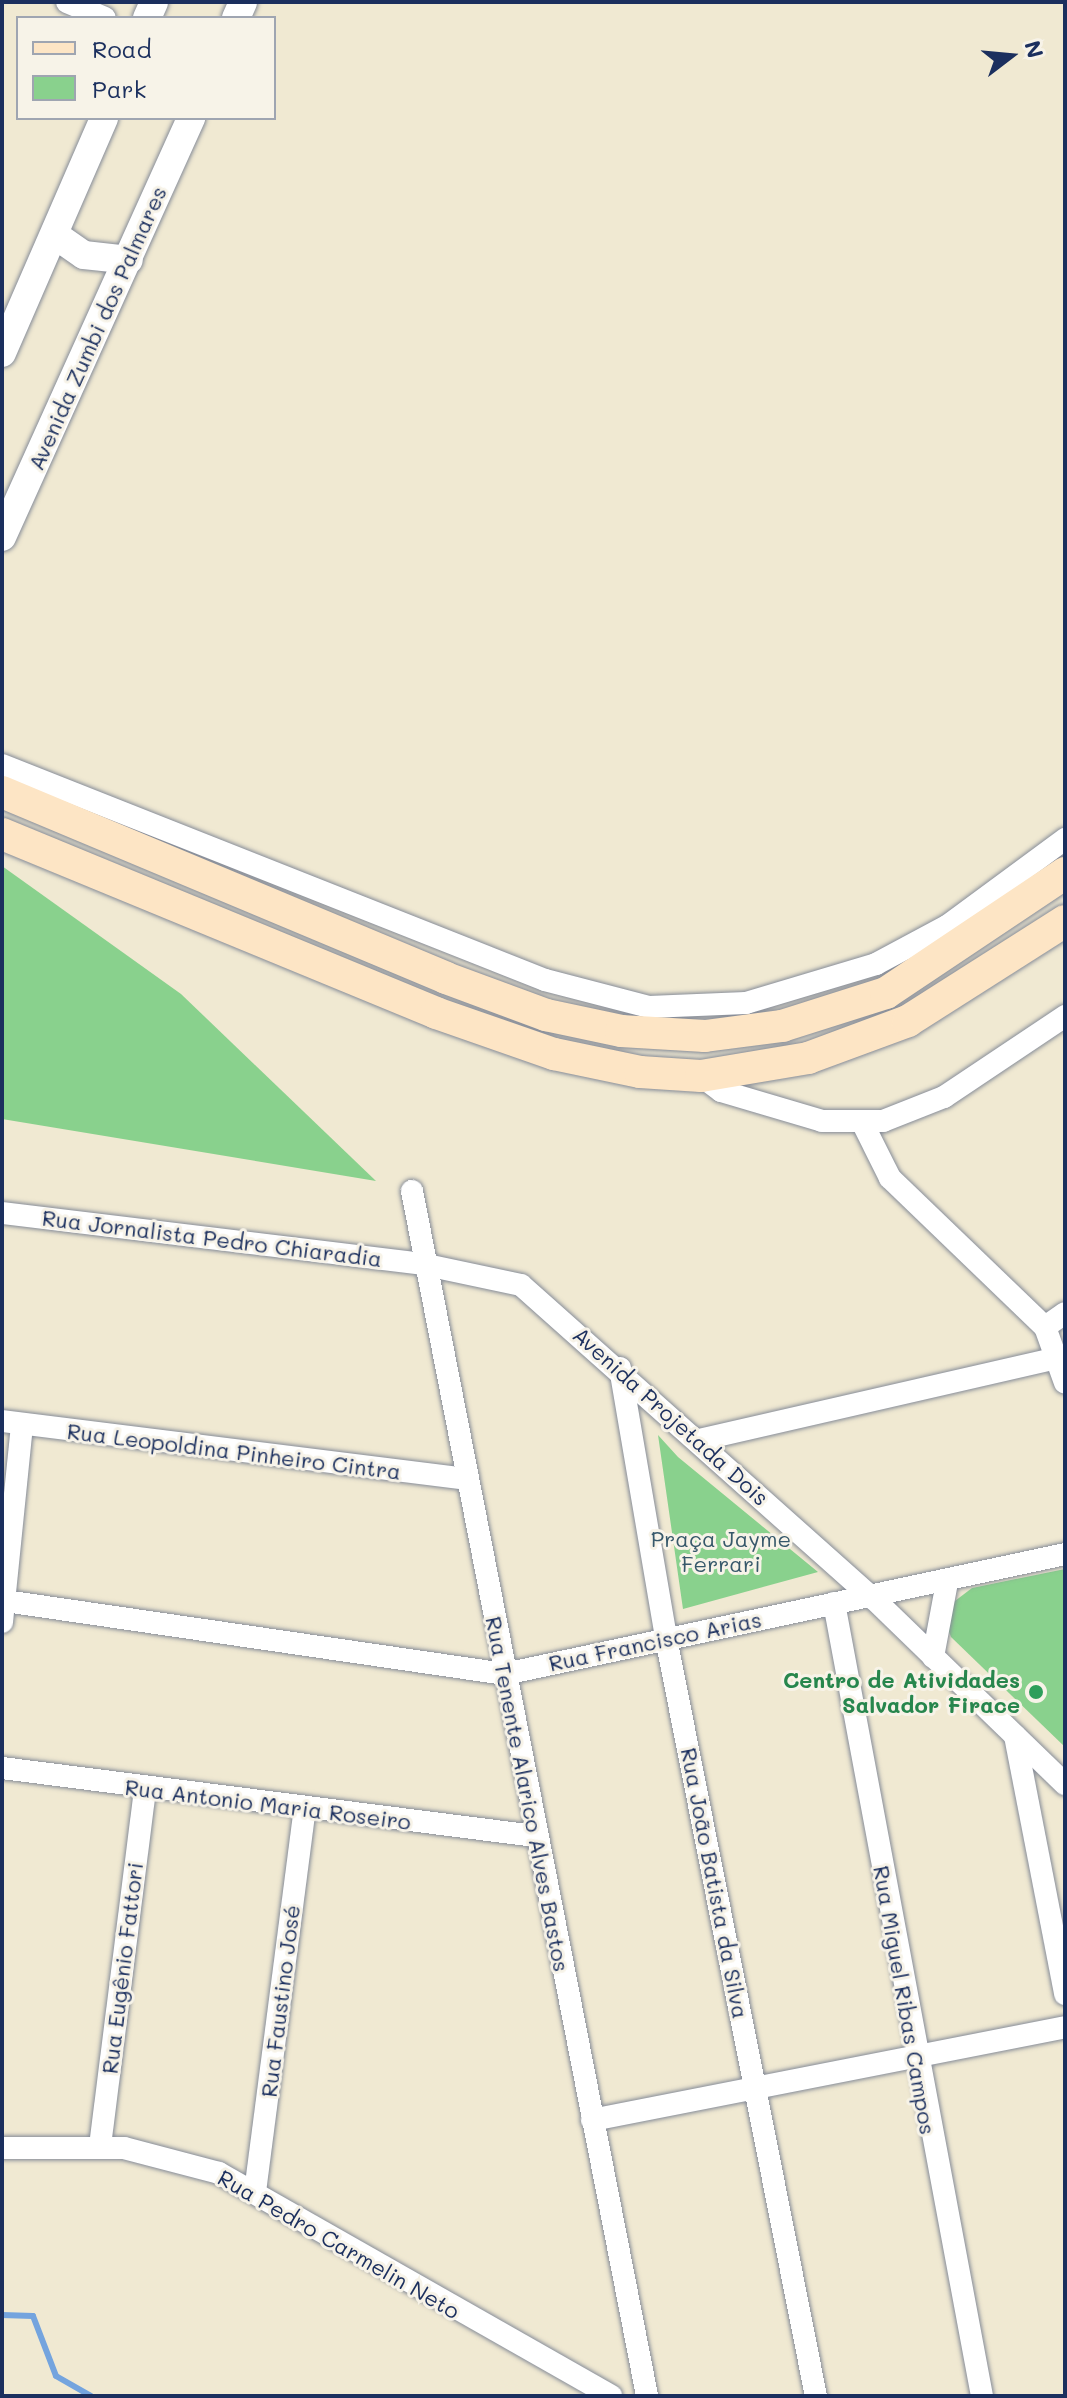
<!DOCTYPE html>
<meta charset="utf-8">
<style>
body{margin:0}
#map{position:relative;width:1067px;height:2398px;overflow:hidden;background:#f0e9d2;font-family:Mali,sans-serif}
div>[style]{position:absolute}
.green>*{inset:0;background:#89d18d}
.stream>*{height:6px;margin:-3px;padding:0 3px;transform-origin:3px;border-radius:3px;background:#74a4de}
.roads{filter:drop-shadow(0 0 2px #868c98) drop-shadow(0 0 2px #868c98)}
.minor>*{height:22px;margin:-11px;padding:0 11px;transform-origin:11px;border-radius:11px;background:#fff}
.tertiary>*{height:28px;margin:-14px;padding:0 14px;transform-origin:14px;border-radius:14px;background:#fff}
.secondary>*{height:32px;margin:-16px;padding:0 16px;transform-origin:16px;border-radius:16px;background:#fde5c5}
.dots>*{width:22px;height:22px;translate:-50% -50%;box-sizing:border-box;border:4px solid #f7f3e8;border-radius:50%}
span{translate:-50% -50%;white-space:nowrap;text-align:center;line-height:1.15;-webkit-text-stroke:6px #f7f3e8;paint-order:stroke}
.street-label{font-size:22px;color:#1b2f5e}
.park-label{font-size:22px;color:#36586a}
.leisure-label{font-size:22px;color:#27864d;font-weight:700}
.right{translate:-100% -50%;text-align:right}
.frame{position:absolute;inset:0;border:4px solid #1b2f5e;pointer-events:none}
.legend{position:absolute;left:16px;top:16px;width:260px;height:104px;box-sizing:border-box;background:#f7f3e8;border:2px solid #9fa5b1;margin:0;padding:10px 14px;list-style:none;font-size:24px;color:#1b2f5e}
.legend li{display:flex;align-items:center;gap:16px;height:40px}
.legend b{width:40px;border:2px solid #9fa5b1}
.north{position:absolute;left:971px;top:16px;width:80px;height:80px;-webkit-text-stroke:6px #f7f3e8;paint-order:stroke;rotate:74deg;font-size:22px;font-weight:700;line-height:32px;text-align:center;color:#1b2f5e}
.north::after{content:'';display:block;margin:auto;width:28px;height:36px;background:#1b2f5e;clip-path:polygon(50% 0,100% 100%,50% 72%,0 100%)}
</style>
<div id="map">
<div class="green">
<i style="clip-path:polygon(2px 866px,181px 994px,376px 1181px,2px 1119px)"></i>
<i style="clip-path:polygon(658px 1435px,678px 1457px,818px 1572px,683px 1609px)"></i>
<i style="clip-path:polygon(1065px 1569px,1065px 1747px,951px 1637px,945px 1621px,951px 1604px,972px 1588px)"></i>
</div>
<div class="stream">
<i style="left:2px;top:2315px;width:31px;rotate:2deg"></i>
<i style="left:33px;top:2316px;width:64px;rotate:69deg"></i>
<i style="left:56px;top:2376px;width:40px;rotate:29.7deg"></i>
</div>
<div class="roads">
<div class="minor">
<i style="left:67px;top:2px;width:41px;rotate:22.8deg"></i>
<i style="left:2px;top:765px;width:584px;rotate:21.6deg"></i>
<i style="left:545px;top:980px;width:107px;rotate:14.6deg"></i>
<i style="left:649px;top:1007px;width:97px;rotate:-2.4deg"></i>
<i style="left:746px;top:1003px;width:136px;rotate:-16.7deg"></i>
<i style="left:876px;top:964px;width:81px;rotate:-28.2deg"></i>
<i style="left:947px;top:926px;width:147px;rotate:-36.4deg"></i>
<i style="left:701px;top:1076px;width:25px;rotate:37deg"></i>
<i style="left:721px;top:1091px;width:105px;rotate:16.5deg"></i>
<i style="left:822px;top:1121px;width:61px"></i>
<i style="left:883px;top:1121px;width:66px;rotate:-21.5deg"></i>
<i style="left:944px;top:1097px;width:146px;rotate:-33.8deg"></i>
<i style="left:863px;top:1124px;width:60px;rotate:63.4deg"></i>
<i style="left:890px;top:1178px;width:215px;rotate:43.9deg"></i>
<i style="left:1045px;top:1327px;width:59px;rotate:70.3deg"></i>
<i style="left:412px;top:1191px;width:1228px;rotate:78.96deg"></i>
<i style="left:2px;top:1213px;width:423px;rotate:6.9deg"></i>
<i style="left:422px;top:1264px;width:101px;rotate:12deg"></i>
<i style="left:521px;top:1285px;width:472px;rotate:41.7deg"></i>
<i style="left:874px;top:1599px;width:266px;rotate:44.1deg"></i>
<i style="left:1045px;top:1327px;width:24px;rotate:-35deg"></i>
<i style="left:620px;top:1368px;width:274px;rotate:80.3deg"></i>
<i style="left:666px;top:1638px;width:773px;rotate:78.81deg"></i>
<i style="left:2px;top:1421px;width:469px;rotate:7.1deg"></i>
<i style="left:699px;top:1440px;width:376px;rotate:-12.9deg"></i>
<i style="left:5px;top:1601px;width:505px;rotate:8.31deg"></i>
<i style="left:505px;top:1674px;width:573px;rotate:-12.09deg"></i>
<i style="left:834px;top:1603px;width:807px;rotate:79.43deg"></i>
<i style="left:2px;top:1622px;width:197px;rotate:-84.2deg"></i>
<i style="left:933px;top:1657px;width:76px;rotate:-79.4deg"></i>
<i style="left:1015px;top:1736px;width:263px;rotate:79deg"></i>
<i style="left:2px;top:1768px;width:537px;rotate:7.27deg"></i>
<i style="left:592px;top:2120px;width:482px;rotate:-11.1deg"></i>
<i style="left:100px;top:2146px;width:358px;rotate:-82.8deg"></i>
<i style="left:2px;top:2148px;width:122px"></i>
<i style="left:124px;top:2148px;width:98px;rotate:14.7deg"></i>
<i style="left:219px;top:2173px;width:451px;rotate:29.6deg"></i>
<i style="left:255px;top:2192px;width:386px;rotate:-82.6deg"></i>
</div>
<div class="tertiary">
<i style="left:147px;top:18px;width:17px;rotate:-66deg"></i>
<i style="left:236px;top:18px;width:17px;rotate:-66deg"></i>
<i style="left:55px;top:235px;width:35px;rotate:35deg"></i>
<i style="left:84px;top:255px;width:45px;rotate:6.3deg"></i>
<i style="left:2px;top:353px;width:256px;rotate:-66.5deg"></i>
<i style="left:2px;top:537px;width:460px;rotate:-65.7deg"></i>
</div>
<div class="secondary">
<i style="left:2px;top:792px;width:481px;rotate:22.7deg"></i>
<i style="left:446px;top:978px;width:107px;rotate:20.3deg"></i>
<i style="left:546px;top:1015px;width:77px;rotate:12deg"></i>
<i style="left:621px;top:1031px;width:84px;rotate:3.4deg"></i>
<i style="left:705px;top:1036px;width:78px;rotate:-7.4deg"></i>
<i style="left:782px;top:1026px;width:109px;rotate:-17.6deg"></i>
<i style="left:886px;top:993px;width:216px;rotate:-33.8deg"></i>
<i style="left:2px;top:834px;width:469px;rotate:22.4deg"></i>
<i style="left:436px;top:1013px;width:125px;rotate:19.2deg"></i>
<i style="left:554px;top:1054px;width:88px;rotate:11.8deg"></i>
<i style="left:640px;top:1072px;width:61px;rotate:3.8deg"></i>
<i style="left:701px;top:1076px;width:109px;rotate:-9.5deg"></i>
<i style="left:808px;top:1058px;width:107px;rotate:-20.3deg"></i>
<i style="left:908px;top:1021px;width:186px;rotate:-32.5deg"></i>
</div>
</div>
<div class="dots">
<i style="left:1036px;top:1692px;background:#2e9e5b"></i>
</div>
<div class="street-label">
<span style="left:97px;top:328px;rotate:-66deg">Avenida Zumbi dos Palmares</span>
<span style="left:212px;top:1238px;rotate:7deg">Rua Jornalista Pedro Chiaradia</span>
<span style="left:671px;top:1416px;rotate:42deg">Avenida Projetada Dois</span>
<span style="left:234px;top:1451px;rotate:7deg">Rua Leopoldina Pinheiro Cintra</span>
<span style="left:655px;top:1641px;rotate:-12deg">Rua Francisco Arias</span>
<span style="left:528px;top:1794px;rotate:79deg">Rua Tenente Alarico Alves Bastos</span>
<span style="left:268px;top:1804px;rotate:7deg">Rua Antonio Maria Roseiro</span>
<span style="left:715px;top:1883px;rotate:79deg">Rua João Batista da Silva</span>
<span style="left:122px;top:1968px;rotate:-83deg">Rua Eugênio Fattori</span>
<span style="left:905px;top:2000px;rotate:80deg">Rua Miguel Ribas Campos</span>
<span style="left:280px;top:2001px;rotate:-83deg">Rua Faustino José</span>
<span style="left:339px;top:2244px;rotate:30deg">Rua Pedro Carmelin Neto</span>
</div>
<div class="park-label">
<span style="left:721px;top:1551px">Praça Jayme<br>Ferrari</span>
</div>
<div class="leisure-label">
<span class="right" style="left:1020px;top:1692px">Centro de Atividades<br>Salvador Firace</span>
</div>
<div class="frame"></div>
<ul class="legend">
<li><b style="height:10px;background:#fde5c5"></b>Road</li>
<li><b style="height:22px;background:#89d18d"></b>Park</li>
</ul>
<div class="north">N</div>
</div>
